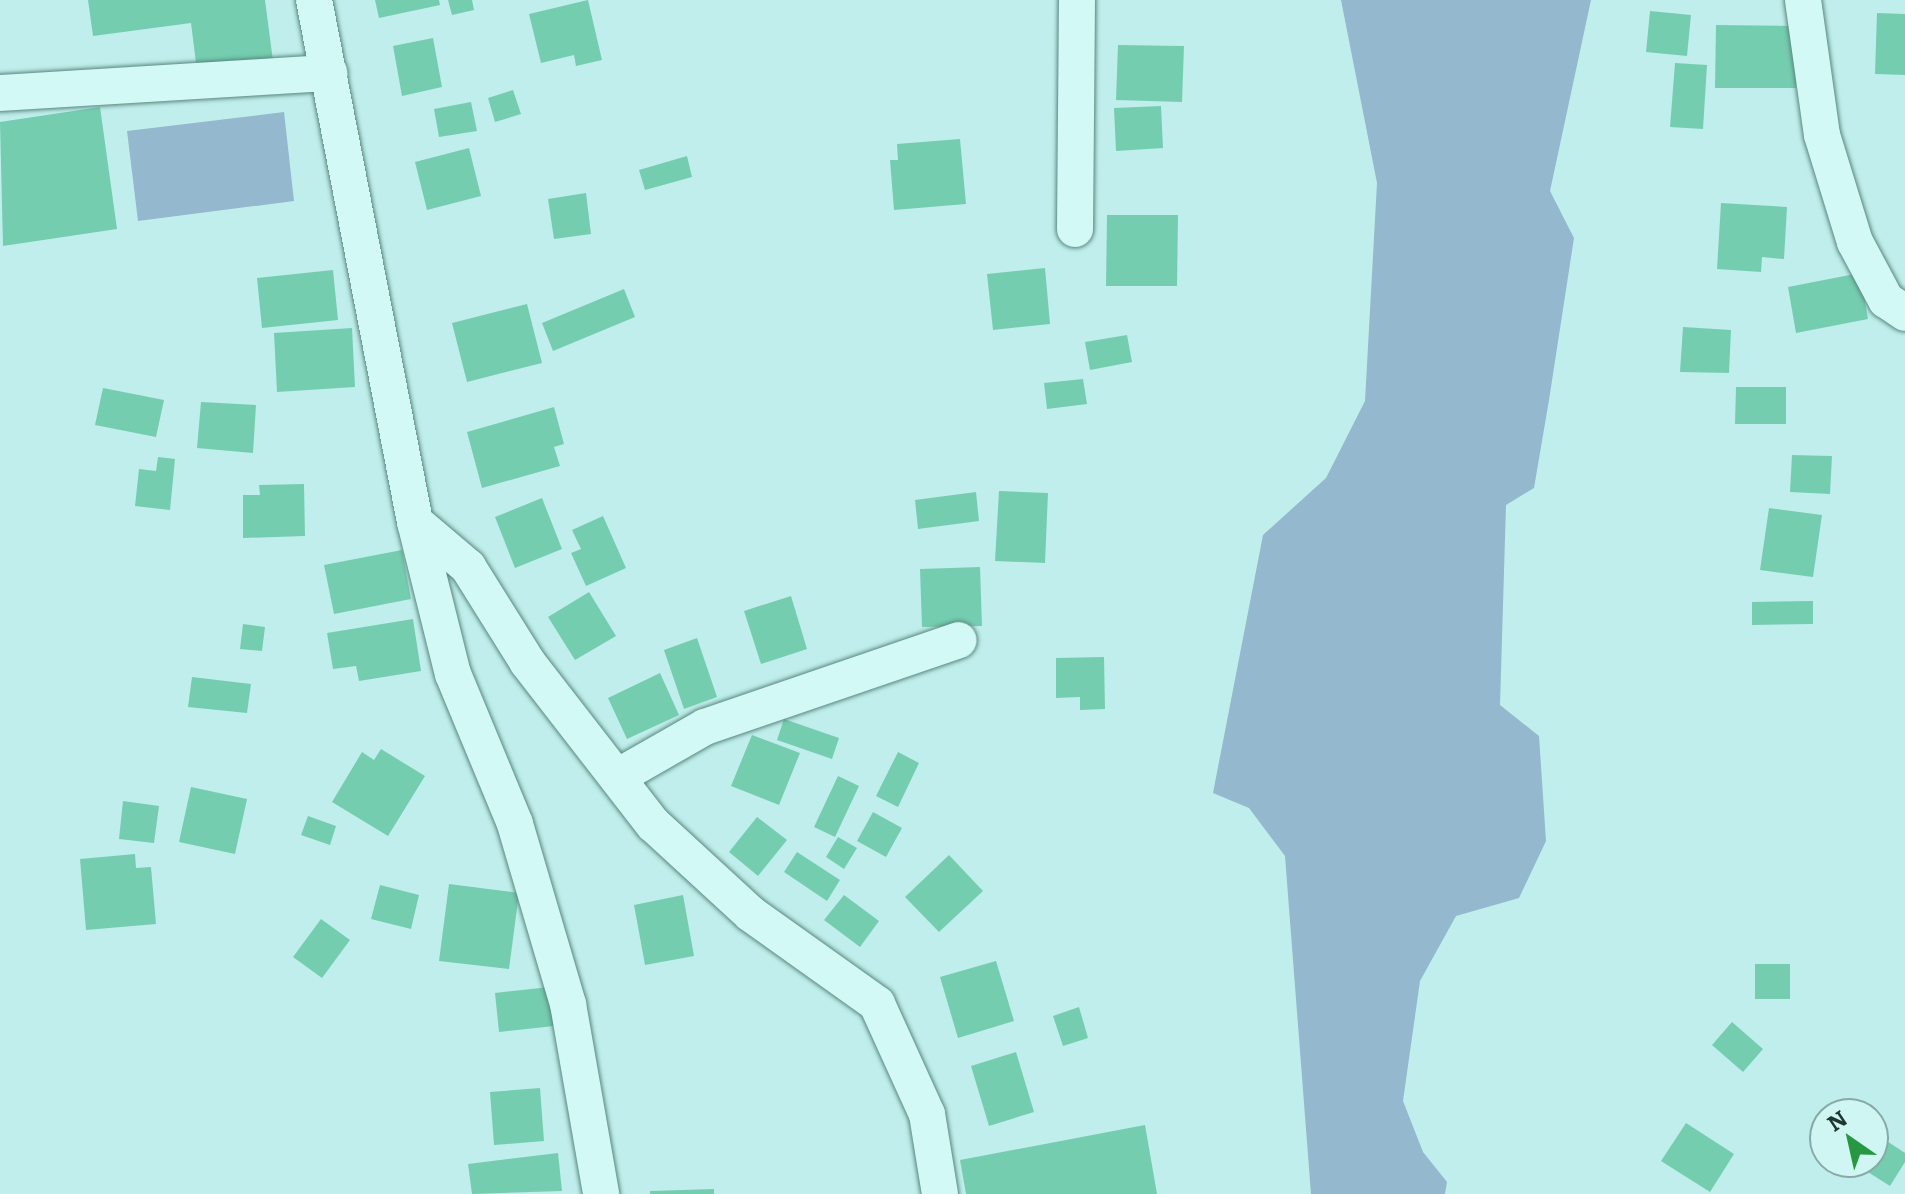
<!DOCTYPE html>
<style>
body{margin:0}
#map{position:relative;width:1905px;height:1194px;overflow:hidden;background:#c0eeec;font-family:Literata,serif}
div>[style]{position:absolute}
.green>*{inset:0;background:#94b8cd}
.building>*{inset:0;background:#75cdb0}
.roads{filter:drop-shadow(0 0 2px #58887d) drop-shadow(0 0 2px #58887d)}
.street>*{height:36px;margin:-18px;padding:0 18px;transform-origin:18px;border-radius:18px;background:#d3f9f7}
span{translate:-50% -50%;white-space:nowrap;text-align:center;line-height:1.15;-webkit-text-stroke:6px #d0f6f4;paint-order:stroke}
.north{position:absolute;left:1809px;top:1098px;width:80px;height:80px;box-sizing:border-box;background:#d0f6f4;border:2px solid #88aaa6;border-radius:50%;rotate:326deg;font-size:22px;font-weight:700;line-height:32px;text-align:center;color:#1d3730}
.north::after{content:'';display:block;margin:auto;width:28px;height:36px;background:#279842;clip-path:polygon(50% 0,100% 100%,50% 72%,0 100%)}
</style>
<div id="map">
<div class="green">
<i style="clip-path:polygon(1341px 0,1591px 0,1550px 191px,1574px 238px,1549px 400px,1534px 488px,1506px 505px,1500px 705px,1539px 736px,1546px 841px,1519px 898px,1456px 916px,1420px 981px,1403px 1101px,1423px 1152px,1447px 1182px,1445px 1194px,1311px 1194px,1285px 856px,1249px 808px,1213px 793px,1263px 535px,1326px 478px,1365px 401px,1377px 183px)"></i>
<i style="clip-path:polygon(284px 112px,294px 201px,138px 221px,127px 131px)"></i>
</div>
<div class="building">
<i style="clip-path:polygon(88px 0,265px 0,273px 61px,197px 71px,191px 23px,93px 36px)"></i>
<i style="clip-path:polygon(375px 0,439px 0,440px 5px,379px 18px)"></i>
<i style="clip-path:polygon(448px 0,472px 0,474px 10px,452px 15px)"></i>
<i style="clip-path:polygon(588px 0,602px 60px,576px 66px,574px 55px,541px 63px,529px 14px)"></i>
<i style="clip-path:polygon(1650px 11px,1691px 15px,1687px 56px,1646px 52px)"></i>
<i style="clip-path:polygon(1877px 13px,1905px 14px,1905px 75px,1875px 74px)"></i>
<i style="clip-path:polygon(1716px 25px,1796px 26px,1796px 88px,1715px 88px)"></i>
<i style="clip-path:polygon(433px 38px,442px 87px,402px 96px,393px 46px)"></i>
<i style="clip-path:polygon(1118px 45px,1184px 46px,1182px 102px,1116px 100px)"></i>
<i style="clip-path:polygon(1675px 63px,1707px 65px,1703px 129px,1670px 127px)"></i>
<i style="clip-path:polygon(513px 90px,521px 114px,495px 122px,488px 98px)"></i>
<i style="clip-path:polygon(471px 102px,477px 131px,439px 137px,434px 109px)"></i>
<i style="clip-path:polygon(1161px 106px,1163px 148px,1116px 151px,1114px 108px)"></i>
<i style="clip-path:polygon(100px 107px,117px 229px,3px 246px,0 122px)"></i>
<i style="clip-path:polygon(960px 139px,966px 204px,894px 210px,890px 160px,898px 160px,897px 144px)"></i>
<i style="clip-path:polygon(469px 148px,481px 196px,427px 210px,415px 162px)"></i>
<i style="clip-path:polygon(687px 156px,692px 177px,645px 190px,639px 170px)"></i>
<i style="clip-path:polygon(586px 193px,591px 234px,554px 239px,548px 199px)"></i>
<i style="clip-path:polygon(1721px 203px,1787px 207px,1784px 259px,1762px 257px,1761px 272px,1717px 269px)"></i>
<i style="clip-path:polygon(1107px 215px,1178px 215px,1177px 286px,1106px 286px)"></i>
<i style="clip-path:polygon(1045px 268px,1050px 324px,993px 330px,987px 274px)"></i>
<i style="clip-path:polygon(333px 270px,338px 320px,262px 328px,257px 278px)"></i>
<i style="clip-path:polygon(1860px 273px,1868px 319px,1796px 333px,1788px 287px)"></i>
<i style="clip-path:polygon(624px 289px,635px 317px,553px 351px,542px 323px)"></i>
<i style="clip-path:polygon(527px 304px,542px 363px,467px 382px,452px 323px)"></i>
<i style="clip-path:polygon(1683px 327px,1731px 330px,1729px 373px,1680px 372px)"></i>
<i style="clip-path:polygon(352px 328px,355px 387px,277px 392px,274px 333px)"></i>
<i style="clip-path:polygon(1127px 335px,1132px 362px,1090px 370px,1085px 342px)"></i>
<i style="clip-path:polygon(1083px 379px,1087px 404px,1047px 409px,1044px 383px)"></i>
<i style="clip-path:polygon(1736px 387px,1786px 387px,1786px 424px,1735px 424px)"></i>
<i style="clip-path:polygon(103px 388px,164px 400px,156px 437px,95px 425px)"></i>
<i style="clip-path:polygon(201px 402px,256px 405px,253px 453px,197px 448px)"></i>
<i style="clip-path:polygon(554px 407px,564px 444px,554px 447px,560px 466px,482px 488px,467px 432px)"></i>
<i style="clip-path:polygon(1792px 455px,1832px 456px,1830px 494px,1790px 492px)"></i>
<i style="clip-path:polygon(158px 457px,175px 459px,170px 510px,135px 506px,139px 469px,156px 471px)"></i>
<i style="clip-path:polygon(304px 484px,305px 536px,243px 538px,243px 495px,260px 495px,259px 485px)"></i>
<i style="clip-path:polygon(999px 491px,1048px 493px,1045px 563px,995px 561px)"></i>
<i style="clip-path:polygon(976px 492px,979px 521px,918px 529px,915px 500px)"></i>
<i style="clip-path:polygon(542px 498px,562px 549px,515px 568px,495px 517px)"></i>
<i style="clip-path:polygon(1769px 508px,1822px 515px,1813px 577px,1760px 570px)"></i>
<i style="clip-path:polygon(603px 516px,626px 568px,586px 586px,571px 553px,581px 549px,572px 530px)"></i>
<i style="clip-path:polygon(402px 550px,411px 599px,334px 614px,324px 565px)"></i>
<i style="clip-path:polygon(980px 567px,982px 626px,922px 627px,920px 569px)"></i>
<i style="clip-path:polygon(589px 592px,616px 636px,575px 660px,548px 617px)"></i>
<i style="clip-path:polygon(791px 596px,807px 649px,761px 664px,744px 611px)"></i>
<i style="clip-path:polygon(1813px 601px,1813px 624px,1752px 625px,1752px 602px)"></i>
<i style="clip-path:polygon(413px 619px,421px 671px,359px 681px,356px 666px,333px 669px,327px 633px)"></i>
<i style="clip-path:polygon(243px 624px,265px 627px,262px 651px,240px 649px)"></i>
<i style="clip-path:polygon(697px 638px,717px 697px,684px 709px,664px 650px)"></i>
<i style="clip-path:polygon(1104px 657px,1105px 709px,1080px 710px,1080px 697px,1056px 698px,1056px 658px)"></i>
<i style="clip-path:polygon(660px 673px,679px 715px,627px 739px,608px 698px)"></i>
<i style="clip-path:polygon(192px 677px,251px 684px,247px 713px,188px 707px)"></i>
<i style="clip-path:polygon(784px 719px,839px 738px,832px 759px,777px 740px)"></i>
<i style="clip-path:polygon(752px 735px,800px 753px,779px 805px,731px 786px)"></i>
<i style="clip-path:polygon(381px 749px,425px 776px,388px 836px,332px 802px,362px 752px,374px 760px)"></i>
<i style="clip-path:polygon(898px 752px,919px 763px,898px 807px,876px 796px)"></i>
<i style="clip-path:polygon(838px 776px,859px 786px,835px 837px,814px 827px)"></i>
<i style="clip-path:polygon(191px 787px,247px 799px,235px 854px,179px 842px)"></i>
<i style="clip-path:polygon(123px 801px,159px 806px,154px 843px,119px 839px)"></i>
<i style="clip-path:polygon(873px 812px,902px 828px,886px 857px,857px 841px)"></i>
<i style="clip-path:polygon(308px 816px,336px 826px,330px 845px,301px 835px)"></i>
<i style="clip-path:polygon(757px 817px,787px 840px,758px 876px,729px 852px)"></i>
<i style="clip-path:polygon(838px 837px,857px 848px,844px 869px,826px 857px)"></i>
<i style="clip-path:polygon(797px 852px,840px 880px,827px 901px,784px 872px)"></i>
<i style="clip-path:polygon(135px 854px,136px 868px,151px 867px,156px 924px,86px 930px,80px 859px)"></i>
<i style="clip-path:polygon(949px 855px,983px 891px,939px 932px,905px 897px)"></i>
<i style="clip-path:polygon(449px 884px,519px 893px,509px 969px,439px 961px)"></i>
<i style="clip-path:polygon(380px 885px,419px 895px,411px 929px,371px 919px)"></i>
<i style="clip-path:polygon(683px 895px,694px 956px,645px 965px,634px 905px)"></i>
<i style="clip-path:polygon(844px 895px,879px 921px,860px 947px,824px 920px)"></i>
<i style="clip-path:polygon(321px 919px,350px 940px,322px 978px,293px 957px)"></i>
<i style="clip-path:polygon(996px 961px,1014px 1021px,958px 1038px,940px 977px)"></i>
<i style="clip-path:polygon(1755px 964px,1790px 964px,1790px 999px,1755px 999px)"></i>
<i style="clip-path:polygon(550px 987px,554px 1026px,499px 1032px,495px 993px)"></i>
<i style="clip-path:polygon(1079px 1007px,1088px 1038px,1063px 1046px,1053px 1016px)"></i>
<i style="clip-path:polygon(1732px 1022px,1763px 1049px,1743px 1072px,1712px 1045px)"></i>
<i style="clip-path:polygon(1016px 1052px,1034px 1112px,989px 1126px,971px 1066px)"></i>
<i style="clip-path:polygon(540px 1088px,544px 1141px,494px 1145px,490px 1092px)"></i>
<i style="clip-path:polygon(1686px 1123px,1734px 1154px,1710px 1192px,1661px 1161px)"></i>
<i style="clip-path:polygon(1145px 1125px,1157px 1194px,966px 1194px,960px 1160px)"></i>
<i style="clip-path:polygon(1873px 1132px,1905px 1153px,1905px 1162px,1890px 1186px,1852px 1162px,1873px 1162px)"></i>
<i style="clip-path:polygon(558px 1153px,562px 1191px,472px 1194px,468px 1164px)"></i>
<i style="clip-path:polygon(714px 1189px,714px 1194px,650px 1194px,650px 1191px)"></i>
</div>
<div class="roads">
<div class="street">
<i style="left:314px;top:0;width:532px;rotate:79.05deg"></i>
<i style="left:415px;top:522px;width:157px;rotate:76deg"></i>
<i style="left:453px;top:674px;width:162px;rotate:67.5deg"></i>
<i style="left:515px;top:824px;width:188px;rotate:73.6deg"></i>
<i style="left:568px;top:1004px;width:193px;rotate:80.1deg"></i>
<i style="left:1803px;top:0;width:136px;rotate:82deg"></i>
<i style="left:1822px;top:135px;width:112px;rotate:72.9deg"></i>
<i style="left:1855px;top:242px;width:66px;rotate:61.9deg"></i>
<i style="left:1886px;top:300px;width:23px;rotate:34deg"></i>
<i style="left:0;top:93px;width:330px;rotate:-3.5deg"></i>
<i style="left:1075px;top:229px;width:229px;rotate:-89.5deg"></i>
<i style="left:415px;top:522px;width:70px;rotate:40.3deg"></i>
<i style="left:468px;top:567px;width:113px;rotate:58deg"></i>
<i style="left:528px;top:663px;width:204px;rotate:52.2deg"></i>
<i style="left:653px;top:824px;width:133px;rotate:42.6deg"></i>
<i style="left:751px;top:914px;width:155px;rotate:35.5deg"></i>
<i style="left:877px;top:1004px;width:121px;rotate:65.6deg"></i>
<i style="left:927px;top:1114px;width:81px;rotate:80.8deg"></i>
<i style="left:619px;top:776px;width:99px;rotate:-29.7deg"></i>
<i style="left:705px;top:727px;width:268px;rotate:-18.9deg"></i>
</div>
</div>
<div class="north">N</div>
</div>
